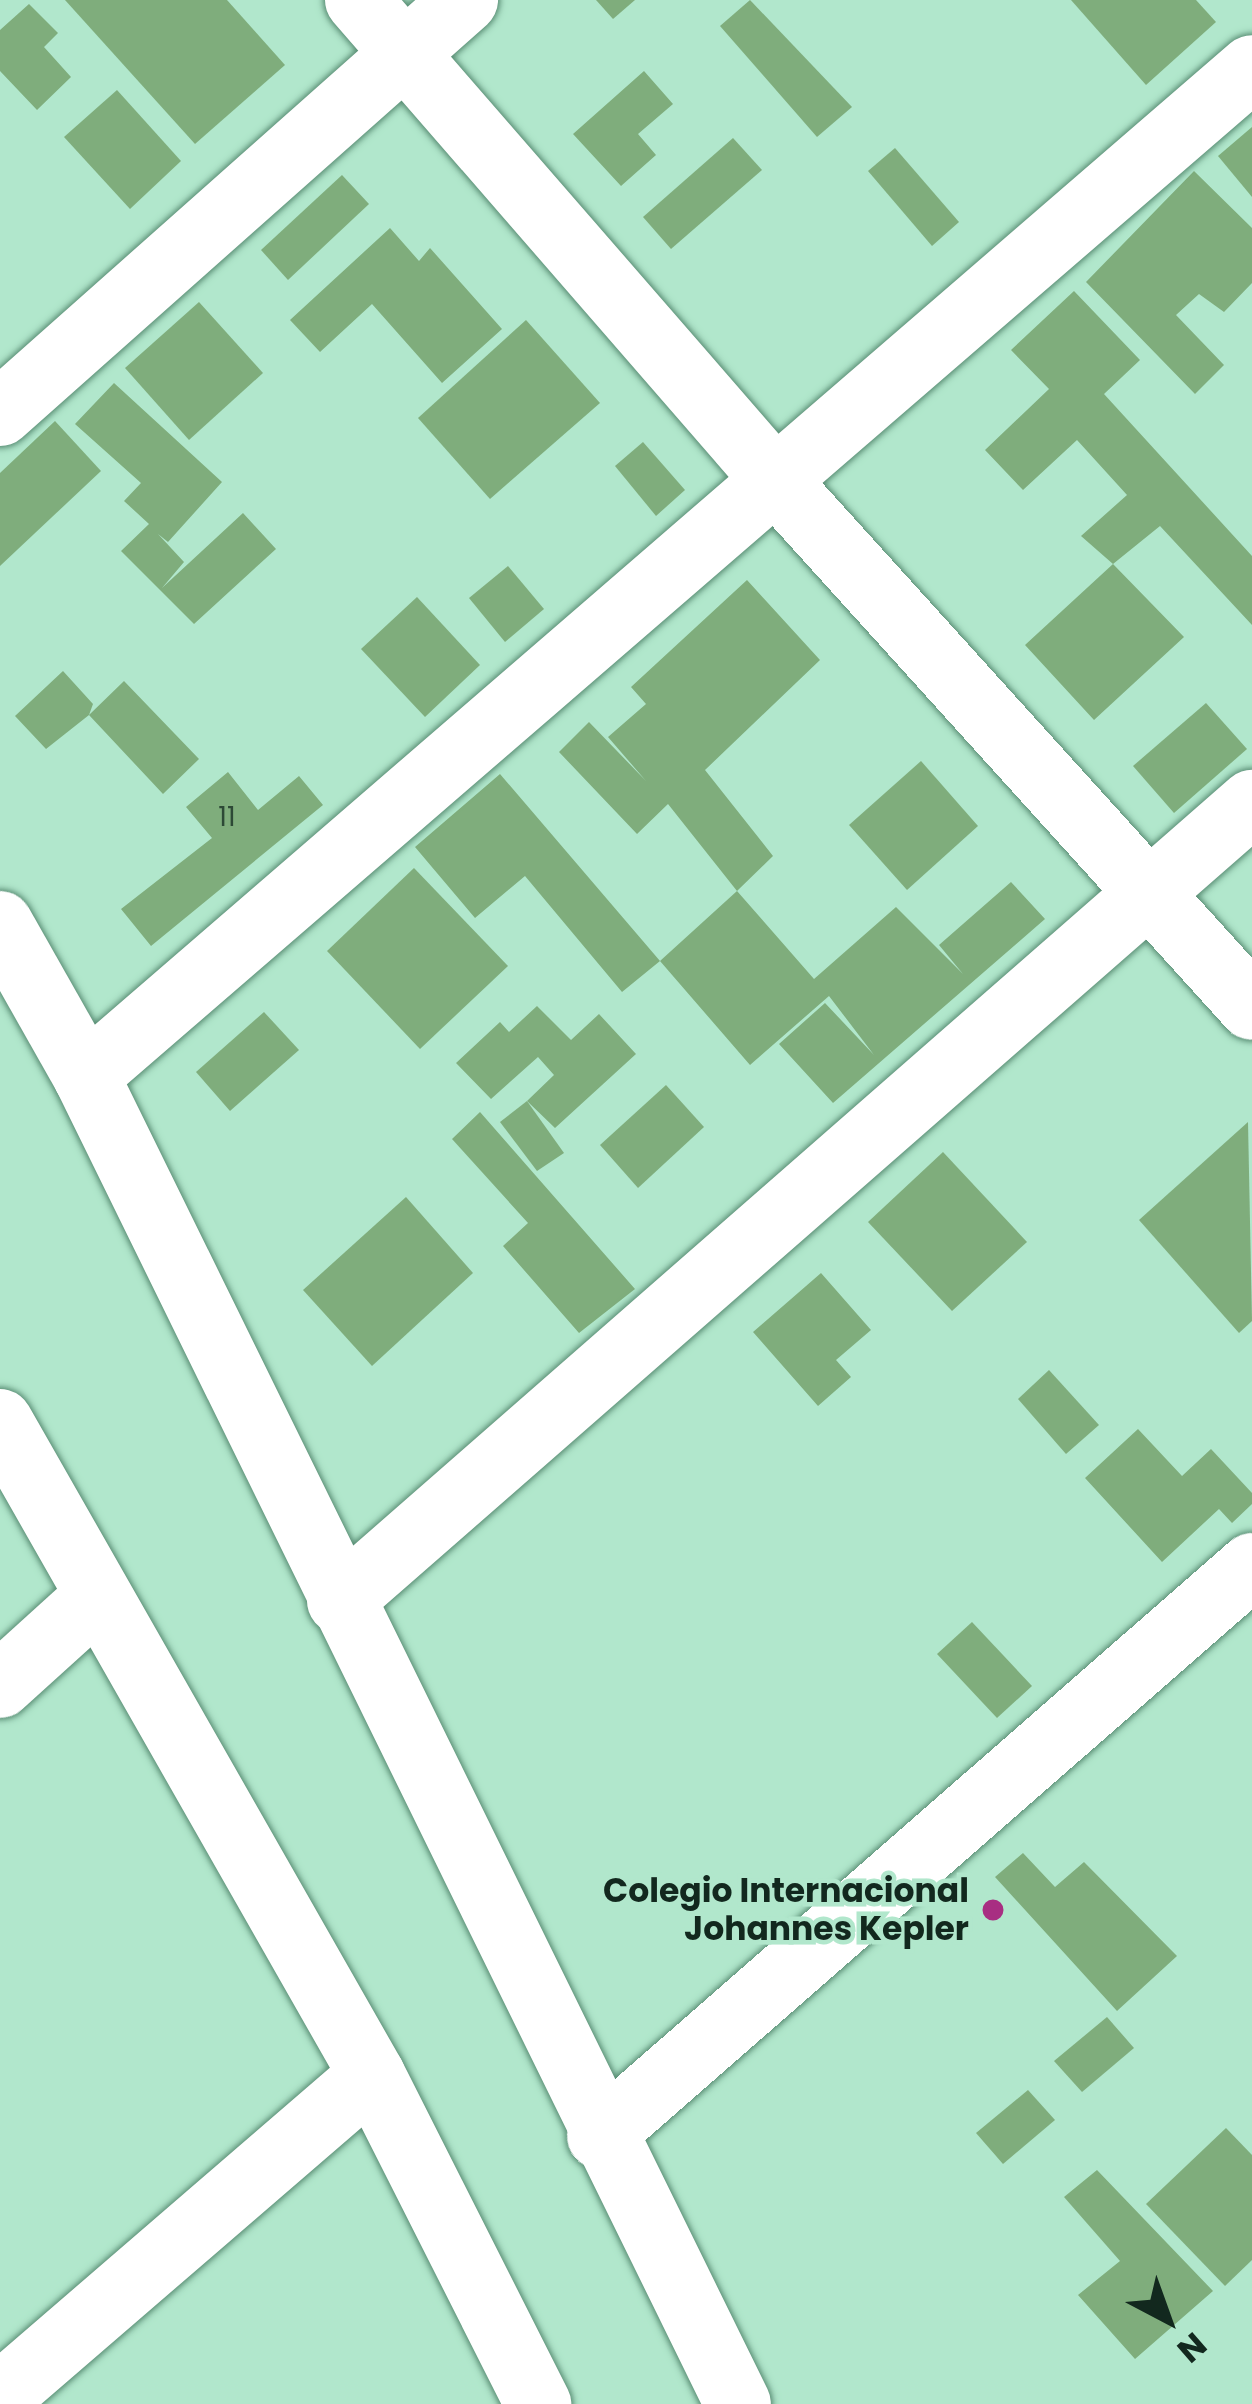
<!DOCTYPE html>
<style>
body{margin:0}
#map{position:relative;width:1252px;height:2404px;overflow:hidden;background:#b1e7cc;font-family:Poppins,sans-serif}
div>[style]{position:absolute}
.building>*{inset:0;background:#7fad7c}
.roads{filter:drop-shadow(0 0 3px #598d74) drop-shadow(0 0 3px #598d74)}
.street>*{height:66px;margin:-33px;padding:0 33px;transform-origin:33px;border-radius:33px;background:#fff}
.dots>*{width:33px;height:33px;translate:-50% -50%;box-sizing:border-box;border:6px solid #b1e7cc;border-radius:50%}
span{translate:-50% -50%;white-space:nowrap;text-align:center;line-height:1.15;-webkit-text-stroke:9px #b1e7cc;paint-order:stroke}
.number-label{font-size:27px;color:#2d4936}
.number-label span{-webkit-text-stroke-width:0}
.poi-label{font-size:33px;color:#12281e;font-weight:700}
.right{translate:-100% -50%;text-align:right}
.north{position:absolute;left:1108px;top:2260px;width:120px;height:120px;-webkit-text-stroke:9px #b1e7cc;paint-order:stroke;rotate:139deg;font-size:33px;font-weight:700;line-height:48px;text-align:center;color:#12281e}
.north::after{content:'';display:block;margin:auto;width:42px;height:54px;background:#12281e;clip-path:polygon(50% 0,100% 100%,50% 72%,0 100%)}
</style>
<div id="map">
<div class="building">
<i style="clip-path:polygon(65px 0,227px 0,285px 65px,195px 144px)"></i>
<i style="clip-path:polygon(596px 0,635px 0,613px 19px)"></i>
<i style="clip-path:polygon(750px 0,852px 107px,817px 137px,720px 26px)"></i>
<i style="clip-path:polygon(1071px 0,1196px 0,1216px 22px,1146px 85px)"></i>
<i style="clip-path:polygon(29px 4px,58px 33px,44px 47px,71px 77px,37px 110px,0 71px,0 30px)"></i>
<i style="clip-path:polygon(644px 71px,673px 104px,638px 134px,656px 155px,621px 186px,573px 134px)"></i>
<i style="clip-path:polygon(117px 90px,181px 161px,130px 209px,64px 137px)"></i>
<i style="clip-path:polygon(1252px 127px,1252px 197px,1218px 156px)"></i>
<i style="clip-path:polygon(733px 138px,762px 170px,671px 249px,643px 217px)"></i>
<i style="clip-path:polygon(895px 148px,959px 222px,932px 246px,868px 171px)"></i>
<i style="clip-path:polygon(1194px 171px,1252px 228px,1252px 283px,1224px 312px,1199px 294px,1176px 315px,1224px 365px,1195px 394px,1086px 282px)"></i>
<i style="clip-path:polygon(342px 175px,369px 204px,288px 280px,261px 250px)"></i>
<i style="clip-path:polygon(390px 228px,419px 261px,430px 248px,502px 329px,442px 383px,372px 304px,320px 352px,290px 320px)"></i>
<i style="clip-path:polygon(1074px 291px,1140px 360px,1104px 394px,1252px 556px,1252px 625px,1160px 526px,1113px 564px,1184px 637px,1094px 720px,1025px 645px,1113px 564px,1081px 536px,1127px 495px,1077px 440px,1023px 490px,985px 450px,1049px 389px,1011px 350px)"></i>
<i style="clip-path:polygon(199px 302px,263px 373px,189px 440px,125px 368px)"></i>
<i style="clip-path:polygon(526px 320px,600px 403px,490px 499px,418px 418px)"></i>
<i style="clip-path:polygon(114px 383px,222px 482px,168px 542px,158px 534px,184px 562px,162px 588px,243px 513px,276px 549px,194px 624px,121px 551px,149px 524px,124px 501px,141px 483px,75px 424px)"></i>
<i style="clip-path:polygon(55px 421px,101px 471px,0 566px,0 473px)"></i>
<i style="clip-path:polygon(643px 442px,685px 490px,656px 516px,615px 466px)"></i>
<i style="clip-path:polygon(508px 566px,544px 609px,505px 642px,469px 598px)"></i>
<i style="clip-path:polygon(747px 580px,820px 660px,705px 770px,773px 856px,737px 891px,814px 979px,896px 907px,963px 974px,939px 945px,1011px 882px,1045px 919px,833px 1103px,779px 1044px,825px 1003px,874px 1055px,829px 996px,750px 1065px,660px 961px,737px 891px,668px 804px,637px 834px,559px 752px,589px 722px,646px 781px,608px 737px,646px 704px,631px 687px)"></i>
<i style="clip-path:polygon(417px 597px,480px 665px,425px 717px,361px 649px)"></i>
<i style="clip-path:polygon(63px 671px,93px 704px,89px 715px,124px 681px,199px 759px,163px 794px,89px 715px,46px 749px,15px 716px)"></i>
<i style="clip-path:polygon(1206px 703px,1247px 749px,1174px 813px,1133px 766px)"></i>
<i style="clip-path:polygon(921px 761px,978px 826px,907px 890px,849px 825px)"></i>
<i style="clip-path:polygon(228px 772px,258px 810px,299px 776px,323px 805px,151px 946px,121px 909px,212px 838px,186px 807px)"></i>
<i style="clip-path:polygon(500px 774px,660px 961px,622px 992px,525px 876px,475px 918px,415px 847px)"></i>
<i style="clip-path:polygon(414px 868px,508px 966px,420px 1049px,327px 951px)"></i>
<i style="clip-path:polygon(537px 1006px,571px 1040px,599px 1014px,636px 1054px,555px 1128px,527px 1101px,554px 1075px,538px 1057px,491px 1099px,456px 1063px,500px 1022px,509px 1032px)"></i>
<i style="clip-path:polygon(264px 1012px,299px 1050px,230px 1111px,196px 1072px)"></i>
<i style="clip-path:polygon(666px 1085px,704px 1127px,638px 1188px,600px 1145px)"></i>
<i style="clip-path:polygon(527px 1101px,564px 1153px,537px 1171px,500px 1122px)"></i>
<i style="clip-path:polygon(480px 1112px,635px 1289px,579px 1333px,503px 1246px,528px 1223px,452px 1139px)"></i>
<i style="clip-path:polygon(1248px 1122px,1252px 1321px,1239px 1333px,1139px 1220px)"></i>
<i style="clip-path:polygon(943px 1152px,1027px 1242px,952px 1311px,868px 1222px)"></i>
<i style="clip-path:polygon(406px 1197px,473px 1273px,372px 1366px,303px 1290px)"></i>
<i style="clip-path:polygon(821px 1273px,871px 1330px,836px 1360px,851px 1377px,818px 1406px,753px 1332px)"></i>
<i style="clip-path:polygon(1049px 1370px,1099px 1425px,1066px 1454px,1018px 1399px)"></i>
<i style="clip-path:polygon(1138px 1429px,1182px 1476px,1211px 1449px,1252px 1493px,1252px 1504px,1232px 1523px,1219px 1509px,1162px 1562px,1085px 1478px)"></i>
<i style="clip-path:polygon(972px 1622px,1032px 1686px,997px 1718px,937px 1654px)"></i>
<i style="clip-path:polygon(1023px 1853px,1055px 1887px,1084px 1862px,1177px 1956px,1117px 2011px,995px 1877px)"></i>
<i style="clip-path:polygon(1107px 2017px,1134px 2048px,1082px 2092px,1054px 2061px)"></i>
<i style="clip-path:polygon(1028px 2090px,1055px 2120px,1003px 2164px,976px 2133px)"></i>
<i style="clip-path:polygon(1226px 2128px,1252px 2155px,1252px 2260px,1225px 2286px,1146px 2204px)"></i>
<i style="clip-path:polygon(1097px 2170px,1213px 2291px,1135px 2359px,1078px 2295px,1120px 2261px,1064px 2197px)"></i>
</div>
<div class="roads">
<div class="street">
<i style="left:358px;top:0;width:637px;rotate:49.01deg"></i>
<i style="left:776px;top:481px;width:709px;rotate:47.86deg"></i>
<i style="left:0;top:413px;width:622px;rotate:-41.61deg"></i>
<i style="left:0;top:924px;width:175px;rotate:60.5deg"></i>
<i style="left:86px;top:1076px;width:1479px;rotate:63.85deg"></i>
<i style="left:86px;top:1076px;width:1541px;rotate:-40.84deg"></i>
<i style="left:0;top:1422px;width:752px;rotate:60.33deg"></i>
<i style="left:372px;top:2075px;width:369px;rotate:63.2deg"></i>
<i style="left:340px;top:1601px;width:1212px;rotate:-41.19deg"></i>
<i style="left:0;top:1685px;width:130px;rotate:-42.2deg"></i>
<i style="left:600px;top:2136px;width:866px;rotate:-41.16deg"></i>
<i style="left:0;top:2396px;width:491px;rotate:-40.8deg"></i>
</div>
</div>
<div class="dots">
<i style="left:993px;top:1910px;background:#a82e82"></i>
</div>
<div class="number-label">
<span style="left:227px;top:817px">11</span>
</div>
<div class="poi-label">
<span class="right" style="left:969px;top:1910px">Colegio Internacional<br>Johannes Kepler</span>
</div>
<div class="north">N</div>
</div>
